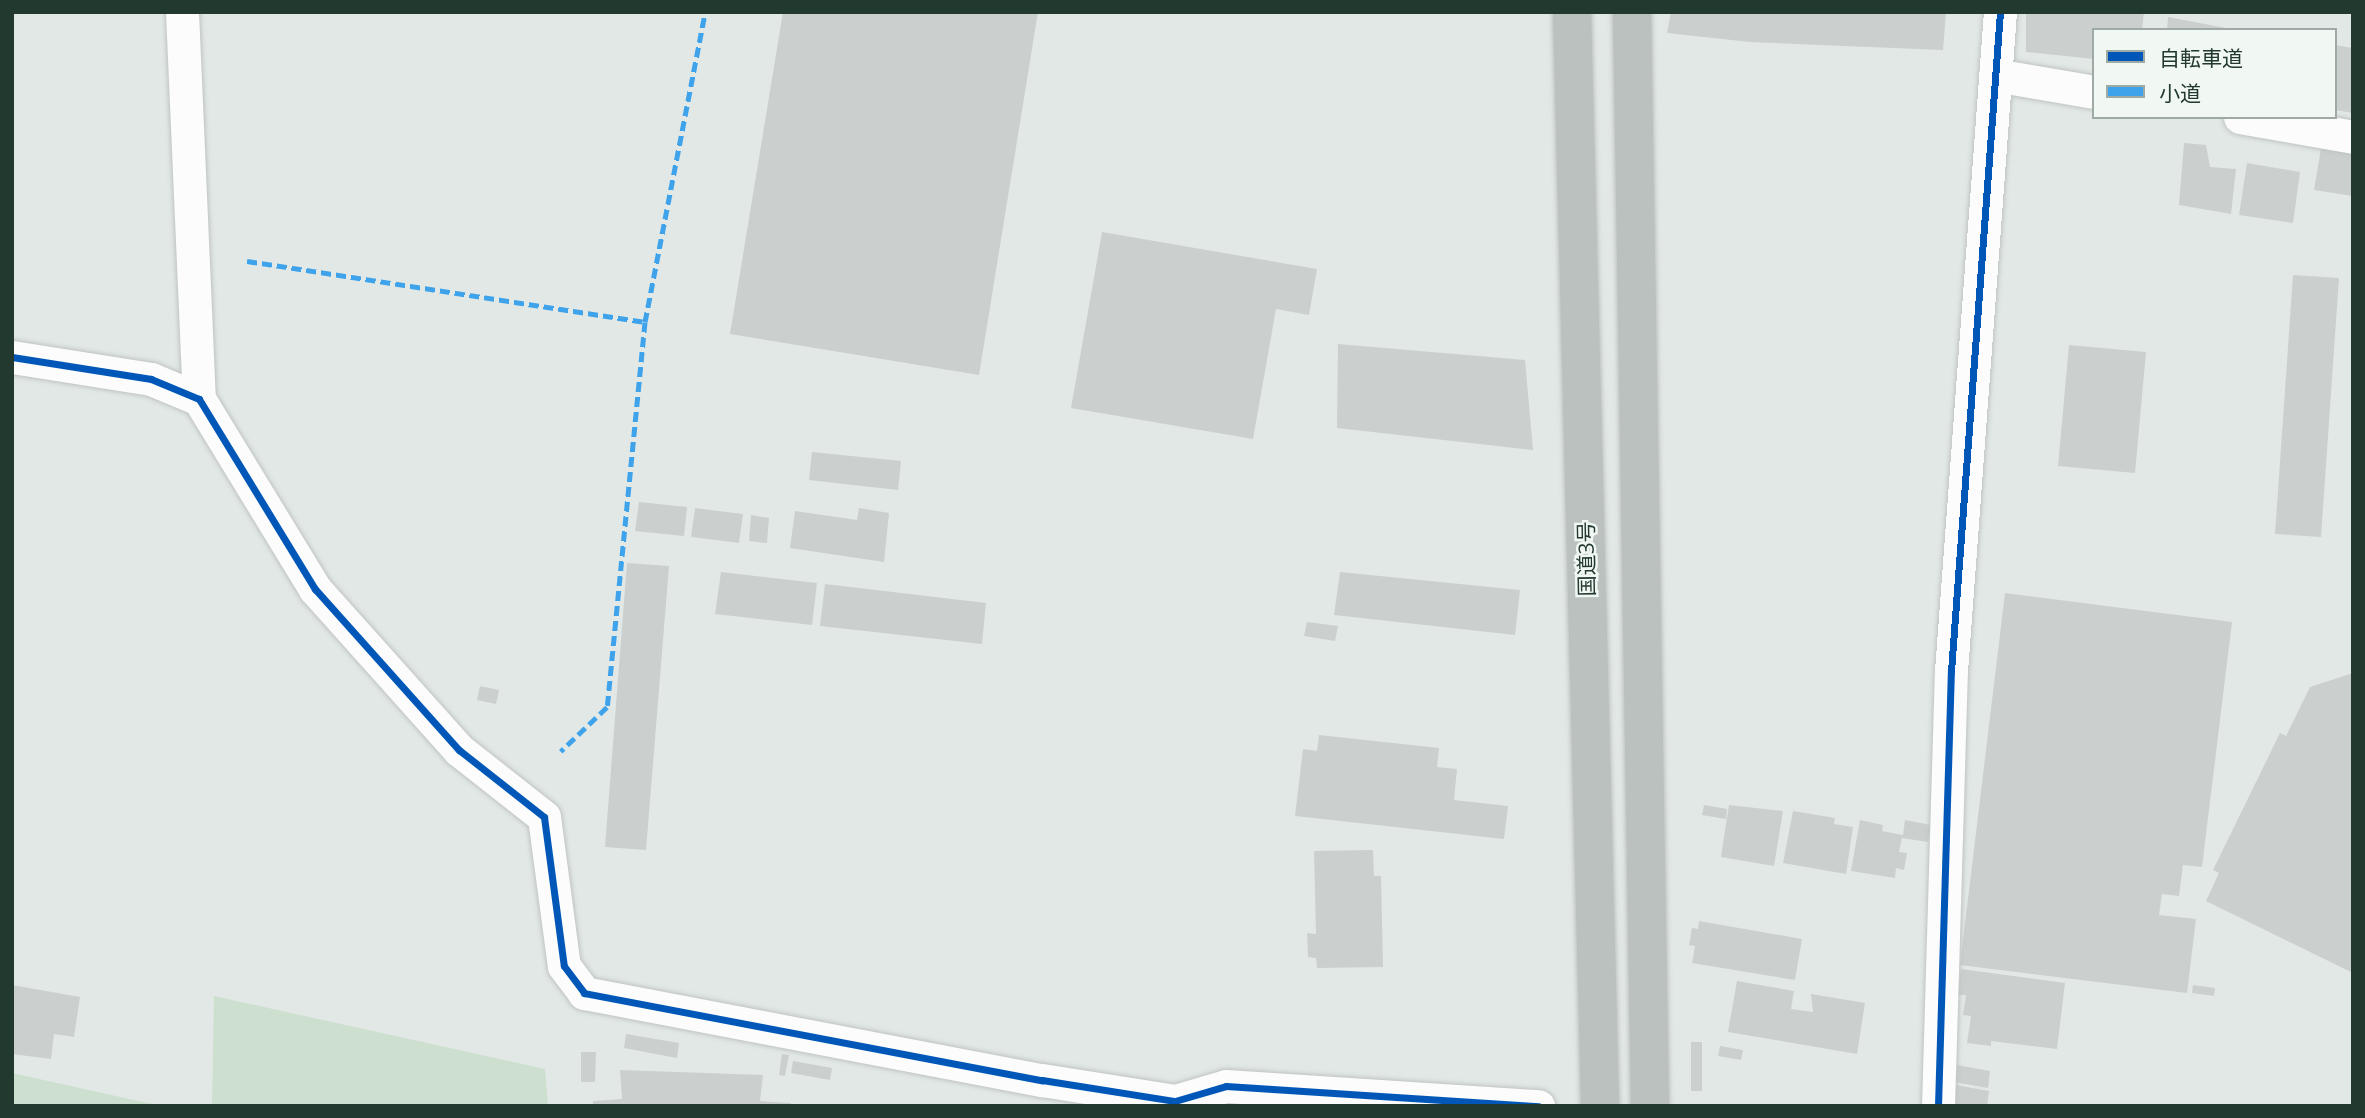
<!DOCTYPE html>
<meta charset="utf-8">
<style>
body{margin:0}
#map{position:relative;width:2365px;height:1118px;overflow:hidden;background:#e2e8e5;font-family:"Open Sans","Noto Sans JP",sans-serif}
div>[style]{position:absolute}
.green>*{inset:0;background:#cde0d0}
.building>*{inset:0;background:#cbd0ce}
.roads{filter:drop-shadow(0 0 2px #bfc4c2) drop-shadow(0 0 2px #bfc4c2)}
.street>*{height:33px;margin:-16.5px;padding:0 16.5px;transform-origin:16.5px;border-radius:16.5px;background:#fbfcfb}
.highway>*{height:38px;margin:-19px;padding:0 19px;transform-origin:19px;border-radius:19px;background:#bac1bf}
.quiet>*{height:5px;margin-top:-2.5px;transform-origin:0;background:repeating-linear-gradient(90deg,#3ea3eb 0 10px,transparent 0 15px)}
.cycleway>*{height:7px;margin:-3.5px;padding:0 3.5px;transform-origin:3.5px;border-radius:3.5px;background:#0057b8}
span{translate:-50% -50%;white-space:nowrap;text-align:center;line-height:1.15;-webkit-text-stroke:5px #f1f7f3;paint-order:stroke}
.street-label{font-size:21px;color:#223930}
.frame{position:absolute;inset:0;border:14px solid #223930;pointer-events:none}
.legend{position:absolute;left:2092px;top:28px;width:245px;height:91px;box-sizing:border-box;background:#f1f7f3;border:2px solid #9eaba5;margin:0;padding:9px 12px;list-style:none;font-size:21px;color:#223930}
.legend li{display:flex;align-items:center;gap:14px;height:35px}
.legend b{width:35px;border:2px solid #9eaba5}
</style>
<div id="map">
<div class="green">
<i style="clip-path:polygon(214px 996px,545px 1069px,548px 1106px,212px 1106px)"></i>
<i style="clip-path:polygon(12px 1073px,161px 1106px,12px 1106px)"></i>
</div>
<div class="building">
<i style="clip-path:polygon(783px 12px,1038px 12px,979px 375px,730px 334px)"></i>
<i style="clip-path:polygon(1671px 12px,1946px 12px,1943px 50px,1750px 42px,1667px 33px)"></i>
<i style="clip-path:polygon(2026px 12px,2144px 12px,2142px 30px,2094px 30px,2094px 59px,2026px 52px)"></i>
<i style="clip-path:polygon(2168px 17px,2226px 28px,2226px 30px,2167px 30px)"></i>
<i style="clip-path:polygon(2335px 45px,2353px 48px,2353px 113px,2335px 110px)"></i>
<i style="clip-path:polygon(2322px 142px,2353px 148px,2353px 196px,2314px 190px)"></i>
<i style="clip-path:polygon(2184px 143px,2206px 145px,2210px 167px,2236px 169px,2231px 214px,2179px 205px)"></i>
<i style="clip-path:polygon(2247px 163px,2300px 172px,2293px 223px,2239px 215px)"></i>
<i style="clip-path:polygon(1102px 232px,1317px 269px,1309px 315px,1276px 309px,1253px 439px,1071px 408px)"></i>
<i style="clip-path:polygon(2293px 275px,2339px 278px,2321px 537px,2275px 534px)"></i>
<i style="clip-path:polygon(1338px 344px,1525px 360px,1533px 450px,1337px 428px)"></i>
<i style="clip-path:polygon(2069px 345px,2146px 352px,2135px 473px,2058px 466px)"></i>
<i style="clip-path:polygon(812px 452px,901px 461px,898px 490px,809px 480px)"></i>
<i style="clip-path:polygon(639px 502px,687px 507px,684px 536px,635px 531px)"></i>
<i style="clip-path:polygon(695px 508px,743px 514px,739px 543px,691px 537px)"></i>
<i style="clip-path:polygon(859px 508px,889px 513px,884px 562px,790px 548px,795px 511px,857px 520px)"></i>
<i style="clip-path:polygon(751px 515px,769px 518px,767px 543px,749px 541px)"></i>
<i style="clip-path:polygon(627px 563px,669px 566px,646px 850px,605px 847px)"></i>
<i style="clip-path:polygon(721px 572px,817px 583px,812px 625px,715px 614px)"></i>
<i style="clip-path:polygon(1340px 572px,1520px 590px,1515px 635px,1334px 615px)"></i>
<i style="clip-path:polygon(825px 584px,986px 603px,982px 644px,820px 626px)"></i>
<i style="clip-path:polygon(2005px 593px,2232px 622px,2202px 867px,2183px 865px,2179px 896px,2162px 894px,2159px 915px,2196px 919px,2187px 993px,1960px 965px)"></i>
<i style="clip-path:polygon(1307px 622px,1338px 626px,1335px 641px,1304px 636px)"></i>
<i style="clip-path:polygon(2353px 673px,2353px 973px,2206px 901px,2219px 873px,2213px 870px,2280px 733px,2286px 736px,2310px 687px)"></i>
<i style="clip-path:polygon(480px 686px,499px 690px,496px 704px,477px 700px)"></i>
<i style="clip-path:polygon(1319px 735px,1439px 748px,1437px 767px,1457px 769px,1454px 800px,1508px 806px,1504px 839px,1295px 816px,1303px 749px,1317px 751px)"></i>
<i style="clip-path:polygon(1704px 805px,1727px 809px,1726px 819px,1702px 815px)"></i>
<i style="clip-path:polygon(1729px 805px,1783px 811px,1774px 866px,1721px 857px)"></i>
<i style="clip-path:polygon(1793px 811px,1835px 818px,1834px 824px,1853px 827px,1846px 874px,1783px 863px)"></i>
<i style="clip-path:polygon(1860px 820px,1883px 825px,1882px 831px,1903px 835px,1905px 820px,1931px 825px,1928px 842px,1902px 838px,1899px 852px,1907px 853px,1904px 870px,1896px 868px,1895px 878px,1851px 871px)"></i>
<i style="clip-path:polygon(1373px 850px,1374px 876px,1381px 876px,1383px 967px,1317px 968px,1316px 958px,1308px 957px,1307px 933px,1316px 934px,1314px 851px)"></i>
<i style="clip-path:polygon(1699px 921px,1802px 939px,1795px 980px,1692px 963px,1695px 946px,1689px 945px,1692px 928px,1698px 929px)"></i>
<i style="clip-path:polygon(1961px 969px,2065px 983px,2057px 1049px,1991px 1041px,1991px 1046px,1967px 1043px,1971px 1016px,1963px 1015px,1966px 995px,1958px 995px)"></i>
<i style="clip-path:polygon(1737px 981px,1794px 991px,1791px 1009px,1813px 1012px,1811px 994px,1865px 1003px,1857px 1054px,1728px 1032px)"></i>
<i style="clip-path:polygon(12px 985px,80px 997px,74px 1037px,54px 1034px,51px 1059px,12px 1054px)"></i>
<i style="clip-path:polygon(2193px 985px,2215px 988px,2214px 996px,2192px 993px)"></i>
<i style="clip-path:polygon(626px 1034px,679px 1043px,677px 1058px,624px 1048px)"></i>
<i style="clip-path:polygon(1691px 1042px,1702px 1042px,1702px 1091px,1691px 1091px)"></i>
<i style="clip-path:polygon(1720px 1046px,1743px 1050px,1741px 1060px,1718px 1056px)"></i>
<i style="clip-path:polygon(581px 1052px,596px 1052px,595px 1082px,581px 1082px)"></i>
<i style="clip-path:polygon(782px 1054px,789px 1055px,785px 1076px,779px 1075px)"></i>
<i style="clip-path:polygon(793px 1061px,832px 1068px,830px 1080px,791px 1073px)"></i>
<i style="clip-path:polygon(1957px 1065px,1990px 1071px,1988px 1088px,1954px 1082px)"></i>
<i style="clip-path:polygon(620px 1070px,763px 1075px,760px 1101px,791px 1103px,791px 1106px,593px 1106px,593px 1101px,622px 1099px)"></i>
<i style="clip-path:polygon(1956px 1085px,1989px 1091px,1987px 1106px,1952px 1106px)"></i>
</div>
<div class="roads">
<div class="street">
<i style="left:182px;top:12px;width:387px;rotate:87.5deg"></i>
<i style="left:1995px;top:75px;width:100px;rotate:9.7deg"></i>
<i style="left:2240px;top:117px;width:115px;rotate:10deg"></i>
<i style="left:12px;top:357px;width:141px;rotate:9deg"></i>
<i style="left:151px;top:379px;width:52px;rotate:22.6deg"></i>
<i style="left:199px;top:399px;width:223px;rotate:58.6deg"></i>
<i style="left:315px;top:589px;width:216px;rotate:48.2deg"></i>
<i style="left:459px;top:750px;width:108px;rotate:38.2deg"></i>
<i style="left:544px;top:817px;width:150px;rotate:82.4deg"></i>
<i style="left:564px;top:966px;width:34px;rotate:53deg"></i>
<i style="left:584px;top:993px;width:466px;rotate:10.8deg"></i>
<i style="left:1042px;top:1080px;width:135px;rotate:9deg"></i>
<i style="left:1175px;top:1101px;width:53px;rotate:-16.4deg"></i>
<i style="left:1226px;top:1086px;width:313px;rotate:3.7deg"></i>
<i style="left:1938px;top:1106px;width:435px;rotate:-88.3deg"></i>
<i style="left:1951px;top:671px;width:661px;rotate:-85.75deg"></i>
</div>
<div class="highway">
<i style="left:1572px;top:12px;width:1094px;rotate:88.53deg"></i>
<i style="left:1632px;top:12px;width:1094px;rotate:89.06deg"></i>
</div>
</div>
<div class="quiet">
<i style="left:247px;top:261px;width:403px;rotate:8.7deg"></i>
<i style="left:645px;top:322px;width:387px;rotate:95.6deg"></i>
<i style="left:607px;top:707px;width:64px;rotate:136.3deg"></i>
<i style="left:645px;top:322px;width:316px;rotate:-79deg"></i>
</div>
<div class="cycleway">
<i style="left:12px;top:357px;width:141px;rotate:9deg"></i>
<i style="left:151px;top:379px;width:52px;rotate:22.6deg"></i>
<i style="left:199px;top:399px;width:223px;rotate:58.6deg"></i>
<i style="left:315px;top:589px;width:216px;rotate:48.2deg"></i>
<i style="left:459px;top:750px;width:108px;rotate:38.2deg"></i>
<i style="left:544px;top:817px;width:150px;rotate:82.4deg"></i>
<i style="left:564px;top:966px;width:34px;rotate:53deg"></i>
<i style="left:584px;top:993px;width:466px;rotate:10.8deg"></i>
<i style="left:1042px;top:1080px;width:135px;rotate:9deg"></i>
<i style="left:1175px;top:1101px;width:53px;rotate:-16.4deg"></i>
<i style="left:1226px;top:1086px;width:313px;rotate:3.7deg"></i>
<i style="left:1938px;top:1106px;width:435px;rotate:-88.3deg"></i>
<i style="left:1951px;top:671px;width:661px;rotate:-85.75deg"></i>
</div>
<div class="street-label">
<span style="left:1586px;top:559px;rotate:-91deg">国道3号</span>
</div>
<div class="frame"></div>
<ul class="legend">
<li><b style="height:9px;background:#0057b8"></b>自転車道</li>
<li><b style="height:9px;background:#3ea3eb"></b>小道</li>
</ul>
</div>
